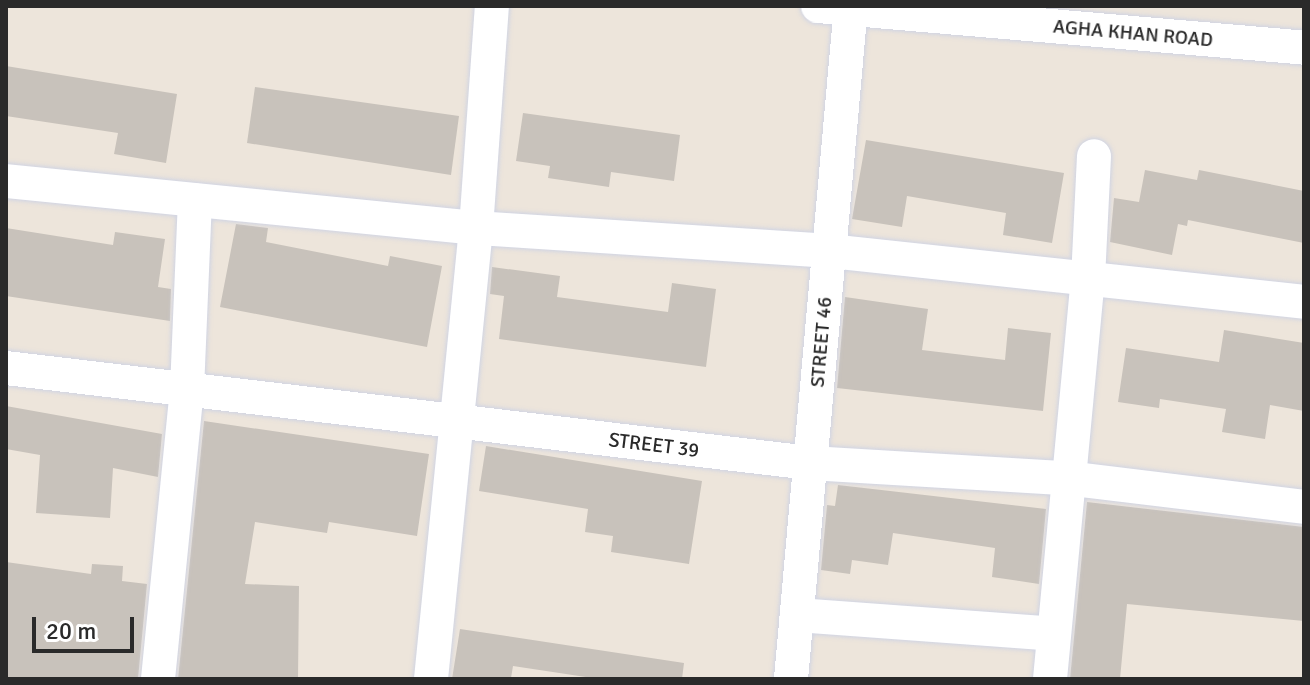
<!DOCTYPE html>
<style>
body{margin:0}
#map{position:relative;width:1310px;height:685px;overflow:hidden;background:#ede5db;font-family:Signika,sans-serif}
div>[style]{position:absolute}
.building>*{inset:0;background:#c8c2bb}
.roads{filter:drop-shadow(0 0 2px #d0d4e3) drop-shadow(0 0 2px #d0d4e3)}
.minor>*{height:34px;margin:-17px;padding:0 17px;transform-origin:17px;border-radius:17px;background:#fff}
span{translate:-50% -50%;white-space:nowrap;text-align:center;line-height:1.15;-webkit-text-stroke:6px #fff;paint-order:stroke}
.street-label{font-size:20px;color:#2a2a2a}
.frame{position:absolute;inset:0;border:8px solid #2a2a2a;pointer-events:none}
.scale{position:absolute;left:32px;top:617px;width:102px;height:36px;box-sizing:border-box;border:4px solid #2a2a2a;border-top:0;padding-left:10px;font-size:24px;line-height:28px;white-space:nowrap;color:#2a2a2a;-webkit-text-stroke:6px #fff;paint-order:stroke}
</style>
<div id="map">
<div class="building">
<i style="clip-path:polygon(6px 66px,177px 94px,166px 163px,114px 154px,118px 133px,6px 116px)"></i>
<i style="clip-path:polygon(255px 87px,459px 116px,451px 175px,247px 143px)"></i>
<i style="clip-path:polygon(523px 113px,680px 135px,674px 181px,611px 172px,609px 187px,548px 178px,550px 166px,516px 161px)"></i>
<i style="clip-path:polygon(866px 140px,1064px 173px,1052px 243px,1003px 235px,1006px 213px,907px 196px,902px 227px,852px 219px)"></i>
<i style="clip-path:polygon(1145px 170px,1197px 180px,1199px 170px,1304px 191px,1304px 243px,1188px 220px,1187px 226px,1178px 224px,1172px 255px,1110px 242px,1114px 198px,1139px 202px)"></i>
<i style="clip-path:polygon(236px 224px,268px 228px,266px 242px,388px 266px,390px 256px,442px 266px,427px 347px,220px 307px)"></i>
<i style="clip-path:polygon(6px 228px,113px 245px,115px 232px,165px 239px,158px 287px,171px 289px,170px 321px,6px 296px)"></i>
<i style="clip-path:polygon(492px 267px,560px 276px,557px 297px,668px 312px,672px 283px,716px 289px,706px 367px,499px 339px,504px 296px,490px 294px)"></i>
<i style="clip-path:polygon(845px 297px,928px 309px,922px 350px,1005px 360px,1008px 328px,1051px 333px,1043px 411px,837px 388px)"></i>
<i style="clip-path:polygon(1224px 330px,1304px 343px,1304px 411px,1270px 405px,1265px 439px,1222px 432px,1226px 409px,1160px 399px,1159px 408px,1118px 402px,1126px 348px,1219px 362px)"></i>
<i style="clip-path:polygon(6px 406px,162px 434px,158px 477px,113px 468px,110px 518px,36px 513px,40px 455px,6px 449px)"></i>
<i style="clip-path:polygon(204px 421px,429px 454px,417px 536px,329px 522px,327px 533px,255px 522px,245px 584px,299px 586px,298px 679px,178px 679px)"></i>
<i style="clip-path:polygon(486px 446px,702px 481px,689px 564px,611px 552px,613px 536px,585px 532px,588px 509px,479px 491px)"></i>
<i style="clip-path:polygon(838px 485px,1046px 509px,1039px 584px,992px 577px,995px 548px,893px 533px,888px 565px,852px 560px,850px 574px,821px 570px,827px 505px,835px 506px)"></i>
<i style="clip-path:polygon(1087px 502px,1304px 527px,1304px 621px,1127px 604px,1120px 679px,1070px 679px)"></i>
<i style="clip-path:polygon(6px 562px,91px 574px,92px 564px,123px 566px,122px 581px,147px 584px,138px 679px,6px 679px)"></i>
<i style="clip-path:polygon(460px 629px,684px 663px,682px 679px,599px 679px,513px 666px,511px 678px,452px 679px)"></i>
</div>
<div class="roads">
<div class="minor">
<i style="left:818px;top:6px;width:488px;rotate:4.9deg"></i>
<i style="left:6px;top:181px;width:472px;rotate:5.7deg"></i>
<i style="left:476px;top:228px;width:354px;rotate:3.7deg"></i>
<i style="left:829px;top:251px;width:478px;rotate:6.1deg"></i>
<i style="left:6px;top:368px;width:810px;rotate:6.74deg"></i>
<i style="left:810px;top:463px;width:256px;rotate:3.4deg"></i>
<i style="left:1066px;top:478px;width:240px;rotate:6.9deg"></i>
<i style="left:797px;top:615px;width:257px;rotate:4.2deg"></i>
<i style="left:158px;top:679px;width:290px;rotate:-84.3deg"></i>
<i style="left:187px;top:390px;width:190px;rotate:-87.6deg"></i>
<i style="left:431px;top:679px;width:453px;rotate:-84.3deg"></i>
<i style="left:476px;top:228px;width:223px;rotate:-85.9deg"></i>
<i style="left:791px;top:679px;width:676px;rotate:-84.91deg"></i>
<i style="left:1050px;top:679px;width:402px;rotate:-84.6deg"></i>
<i style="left:1088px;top:279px;width:123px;rotate:-87.2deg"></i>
</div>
</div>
<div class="street-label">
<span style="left:1133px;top:33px;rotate:5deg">AGHA KHAN ROAD</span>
<span style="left:821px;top:342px;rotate:-85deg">STREET 46</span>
<span style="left:654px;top:445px;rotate:7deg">STREET 39</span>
</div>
<div class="frame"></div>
<div class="scale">20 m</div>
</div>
